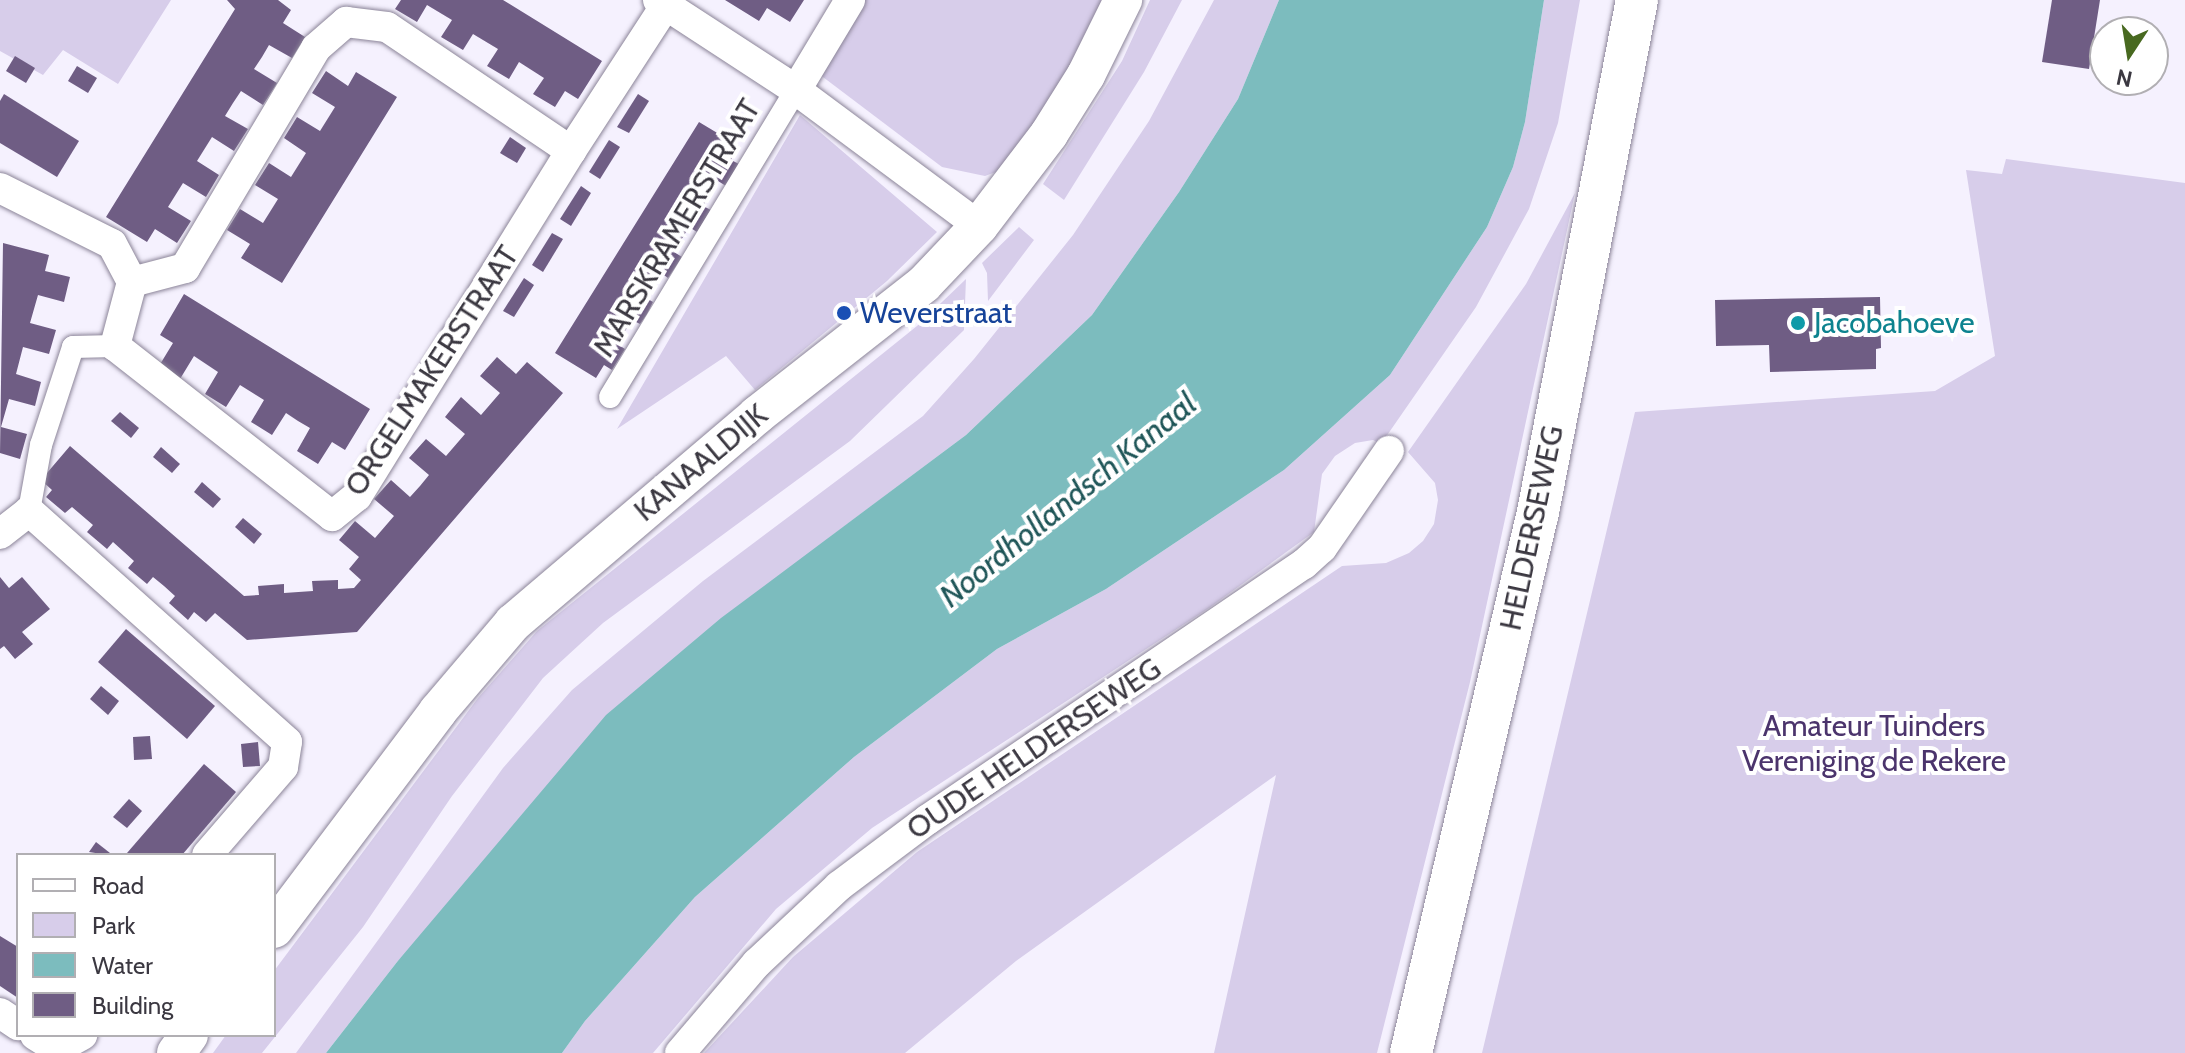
<!DOCTYPE html>
<style>
body{margin:0}
#map{position:relative;width:2185px;height:1053px;overflow:hidden;background:#f5f1fe;font-family:Cabin,sans-serif}
div>[style]{position:absolute}
.green>*{inset:0;background:#d7cdea}
.water>*{inset:0;background:#7cbcbe}
.building>*{inset:0;background:#6f5d84}
.roads{filter:drop-shadow(0 0 2px #8b8498) drop-shadow(0 0 2px #8b8498)}
.pedestrian>*{height:22px;margin:-11px;padding:0 11px;transform-origin:11px;border-radius:11px;background:#fff}
.minor>*{height:30px;margin:-15px;padding:0 15px;transform-origin:15px;border-radius:15px;background:#fff}
.tertiary>*{height:38px;margin:-19px;padding:0 19px;transform-origin:19px;border-radius:19px;background:#fff}
.secondary>*{height:42px;margin:-21px;padding:0 21px;transform-origin:21px;border-radius:21px;background:#fff}
.dots>*{width:22px;height:22px;translate:-50% -50%;box-sizing:border-box;border:4px solid #fff;border-radius:50%}
span{translate:-50% -50%;white-space:nowrap;text-align:center;line-height:1.15;-webkit-text-stroke:8px #fff;paint-order:stroke}
.street-label{font-size:30px;color:#3b3841}
.transit-label{font-size:30px;color:#164399}
.left{translate:0 -50%;text-align:left}
.culture-label{font-size:30px;color:#0d838f}
.park-label{font-size:30px;color:#4b346c}
.water-label{font-size:32px;color:#1f5658;font-style:italic}
.legend{position:absolute;left:16px;top:853px;width:260px;height:184px;box-sizing:border-box;background:#fff;border:2px solid #b1afb3;margin:0;padding:10px 14px;list-style:none;font-size:24px;color:#3b3841}
.legend li{display:flex;align-items:center;gap:16px;height:40px}
.legend b{width:40px;border:2px solid #b1afb3}
.north{position:absolute;left:2089px;top:16px;width:80px;height:80px;box-sizing:border-box;background:#fff;border:2px solid #b1afb3;border-radius:50%;rotate:192deg;font-size:22px;font-weight:700;line-height:32px;text-align:center;color:#3b3841}
.north::after{content:'';display:block;margin:auto;width:28px;height:36px;background:#486920;clip-path:polygon(50% 0,100% 100%,50% 72%,0 100%)}
</style>
<div id="map">
<div class="green">
<i style="clip-path:polygon(0 0,171px 0,118px 84px,63px 50px,43px 75px,0 51px)"></i>
<i style="clip-path:polygon(858px 0,1108px 0,1084px 54px,1004px 169px,985px 176px,942px 167px,815px 71px)"></i>
<i style="clip-path:polygon(1150px 0,1182px 0,1144px 72px,1064px 200px,1043px 184px,1122px 61px)"></i>
<i style="clip-path:polygon(1214px 0,1279px 0,1238px 99px,1179px 192px,1092px 315px,966px 435px,830px 537px,397px 962px,326px 1053px,296px 1053px,503px 768px,572px 690px,703px 581px,923px 416px,974px 359px,1073px 235px,1149px 121px)"></i>
<i style="clip-path:polygon(1544px 0,1580px 0,1558px 123px,1529px 209px,1476px 307px,1381px 444px,1373px 440px,1355px 443px,1335px 456px,1322px 474px,1314px 532px,1209px 608px,872px 828px,776px 909px,653px 1053px,562px 1053px,585px 1021px,695px 897px,854px 757px,997px 649px,1106px 589px,1284px 470px,1390px 375px,1487px 227px,1513px 167px,1525px 122px)"></i>
<i style="clip-path:polygon(800px 115px,937px 232px,887px 281px,755px 390px,726px 356px,617px 429px)"></i>
<i style="clip-path:polygon(2006px 159px,2185px 183px,2185px 1053px,1482px 1053px,1635px 412px,1935px 391px,1995px 356px,1966px 170px,2002px 174px)"></i>
<i style="clip-path:polygon(1575px 193px,1470px 682px,1377px 1053px,1214px 1053px,1276px 775px,1016px 961px,905px 1053px,704px 1053px,793px 957px,917px 852px,1342px 566px,1386px 563px,1409px 553px,1423px 541px,1434px 524px,1438px 500px,1435px 483px,1408px 452px,1526px 284px)"></i>
<i style="clip-path:polygon(1019px 227px,1034px 240px,988px 301px,987px 273px,982px 263px)"></i>
<i style="clip-path:polygon(966px 279px,964px 330px,850px 441px,603px 623px,543px 678px,452px 796px,363px 927px,262px 1053px,213px 1053px,226px 1035px,274px 1035px,274px 971px,478px 698px,537px 631px,917px 326px)"></i>
</div>
<div class="water">
<i style="clip-path:polygon(1279px 0,1544px 0,1525px 122px,1513px 167px,1487px 227px,1390px 375px,1284px 470px,1106px 589px,997px 649px,854px 757px,695px 897px,585px 1021px,562px 1053px,326px 1053px,397px 962px,606px 715px,721px 618px,966px 435px,1092px 315px,1179px 192px,1238px 99px)"></i>
</div>
<div class="building">
<i style="clip-path:polygon(227px 0,278px 0,291px 10px,283px 23px,305px 37px,292px 58px,269px 45px,262px 57px,254px 69px,277px 83px,263px 105px,241px 91px,233px 103px,225px 116px,248px 129px,234px 151px,212px 137px,197px 161px,219px 175px,206px 197px,183px 183px,168px 207px,191px 221px,177px 243px,155px 229px,147px 242px,106px 217px,235px 9px)"></i>
<i style="clip-path:polygon(401px 0,503px 0,602px 61px,578px 99px,565px 91px,555px 107px,533px 94px,544px 78px,519px 62px,509px 79px,487px 66px,498px 49px,473px 34px,463px 50px,441px 37px,452px 20px,427px 5px,417px 22px,395px 9px)"></i>
<i style="clip-path:polygon(725px 0,804px 0,790px 22px,767px 8px,759px 21px)"></i>
<i style="clip-path:polygon(2052px 0,2100px 0,2089px 69px,2042px 62px)"></i>
<i style="clip-path:polygon(15px 56px,35px 68px,26px 83px,6px 71px)"></i>
<i style="clip-path:polygon(77px 66px,97px 78px,88px 93px,68px 81px)"></i>
<i style="clip-path:polygon(326px 71px,348px 86px,356px 72px,397px 97px,282px 283px,241px 258px,250px 244px,227px 230px,240px 209px,263px 223px,278px 199px,255px 185px,269px 163px,291px 177px,306px 153px,284px 138px,297px 117px,320px 131px,335px 107px,312px 93px)"></i>
<i style="clip-path:polygon(4px 94px,79px 141px,57px 177px,0 143px,0 101px)"></i>
<i style="clip-path:polygon(638px 94px,649px 101px,629px 133px,617px 127px)"></i>
<i style="clip-path:polygon(699px 122px,739px 146px,731px 160px,739px 164px,726px 186px,718px 181px,703px 206px,711px 210px,697px 232px,689px 227px,674px 252px,682px 257px,668px 278px,661px 273px,646px 298px,653px 302px,647px 314px,640px 324px,632px 320px,617px 344px,625px 349px,612px 370px,604px 365px,596px 378px,555px 353px)"></i>
<i style="clip-path:polygon(510px 137px,526px 148px,517px 163px,500px 153px)"></i>
<i style="clip-path:polygon(609px 140px,620px 147px,600px 179px,589px 172px)"></i>
<i style="clip-path:polygon(581px 186px,591px 193px,571px 226px,560px 219px)"></i>
<i style="clip-path:polygon(552px 233px,563px 239px,543px 272px,532px 265px)"></i>
<i style="clip-path:polygon(3px 243px,49px 255px,45px 271px,70px 277px,64px 302px,38px 295px,30px 323px,56px 330px,49px 354px,23px 347px,16px 374px,41px 382px,35px 406px,9px 399px,1px 427px,27px 434px,20px 459px,0 453px)"></i>
<i style="clip-path:polygon(524px 278px,534px 285px,514px 317px,503px 311px)"></i>
<i style="clip-path:polygon(184px 294px,370px 409px,345px 450px,332px 442px,318px 464px,297px 451px,310px 428px,298px 421px,286px 413px,272px 435px,251px 422px,264px 400px,240px 385px,226px 407px,205px 394px,218px 372px,194px 356px,180px 379px,159px 366px,173px 343px,160px 335px)"></i>
<i style="clip-path:polygon(1880px 297px,1881px 348px,1876px 349px,1876px 369px,1770px 372px,1769px 345px,1716px 346px,1715px 300px)"></i>
<i style="clip-path:polygon(497px 357px,516px 374px,527px 362px,563px 393px,357px 632px,247px 640px,215px 613px,206px 622px,194px 612px,188px 620px,169px 603px,175px 596px,164px 586px,153px 577px,147px 584px,128px 568px,134px 561px,113px 542px,107px 549px,87px 532px,93px 525px,72px 507px,65px 513px,46px 497px,52px 490px,41px 480px,70px 446px,244px 596px,259px 595px,258px 586px,284px 584px,284px 593px,313px 591px,312px 581px,338px 580px,338px 589px,354px 588px,361px 580px,349px 569px,359px 557px,339px 540px,355px 521px,375px 538px,394px 516px,374px 499px,391px 480px,410px 497px,420px 486px,429px 475px,409px 458px,426px 439px,446px 456px,465px 434px,445px 417px,461px 397px,481px 415px,500px 393px,480px 376px)"></i>
<i style="clip-path:polygon(120px 412px,139px 428px,131px 438px,111px 421px)"></i>
<i style="clip-path:polygon(161px 447px,180px 464px,172px 473px,153px 457px)"></i>
<i style="clip-path:polygon(202px 482px,221px 499px,213px 508px,194px 492px)"></i>
<i style="clip-path:polygon(243px 518px,262px 534px,254px 544px,235px 527px)"></i>
<i style="clip-path:polygon(0 577px,9px 588px,22px 577px,50px 609px,22px 632px,33px 644px,15px 659px,4px 646px,0 649px)"></i>
<i style="clip-path:polygon(126px 629px,215px 706px,187px 739px,98px 662px)"></i>
<i style="clip-path:polygon(101px 686px,119px 701px,108px 715px,90px 699px)"></i>
<i style="clip-path:polygon(150px 736px,152px 759px,134px 760px,133px 737px)"></i>
<i style="clip-path:polygon(258px 742px,260px 766px,243px 767px,241px 744px)"></i>
<i style="clip-path:polygon(204px 764px,236px 792px,182px 855px,130px 855px,127px 853px)"></i>
<i style="clip-path:polygon(129px 799px,142px 811px,127px 828px,113px 817px)"></i>
<i style="clip-path:polygon(96px 842px,110px 853px,108px 855px,89px 852px)"></i>
<i style="clip-path:polygon(0 936px,18px 947px,18px 998px,0 986px)"></i>
</div>
<div class="roads">
<div class="pedestrian">
<i style="left:610px;top:397px;width:359px;rotate:-58.8deg"></i>
<i style="left:29px;top:511px;width:67px;rotate:-79.7deg"></i>
<i style="left:41px;top:445px;width:103px;rotate:-71.9deg"></i>
<i style="left:73px;top:347px;width:42px;rotate:-1.4deg"></i>
</div>
<div class="minor">
<i style="left:658px;top:0;width:165px;rotate:33.1deg"></i>
<i style="left:796px;top:90px;width:228px;rotate:36.6deg"></i>
<i style="left:796px;top:90px;width:105px;rotate:-59deg"></i>
<i style="left:571px;top:151px;width:406px;rotate:121.8deg"></i>
<i style="left:357px;top:496px;width:32px;rotate:141deg"></i>
<i style="left:332px;top:516px;width:276px;rotate:-141.9deg"></i>
<i style="left:115px;top:346px;width:66px;rotate:-75.1deg"></i>
<i style="left:132px;top:282px;width:55px;rotate:-14.8deg"></i>
<i style="left:185px;top:268px;width:256px;rotate:-59.2deg"></i>
<i style="left:316px;top:48px;width:40px;rotate:-41deg"></i>
<i style="left:346px;top:22px;width:41px;rotate:7deg"></i>
<i style="left:387px;top:27px;width:222px;rotate:34deg"></i>
<i style="left:571px;top:151px;width:173px;rotate:-57deg"></i>
<i style="left:0;top:188px;width:125px;rotate:26.6deg"></i>
<i style="left:112px;top:244px;width:43px;rotate:62.2deg"></i>
<i style="left:0;top:534px;width:37px;rotate:-38deg"></i>
<i style="left:29px;top:511px;width:346px;rotate:41.8deg"></i>
<i style="left:287px;top:742px;width:25px;rotate:99deg"></i>
<i style="left:283px;top:767px;width:116px;rotate:130.8deg"></i>
<i style="left:0;top:1013px;width:22px;rotate:34deg"></i>
<i style="left:35px;top:1035px;width:26px;rotate:32deg"></i>
<i style="left:57px;top:1049px;width:29px;rotate:-29deg"></i>
<i style="left:680px;top:1053px;width:118px;rotate:-49.5deg"></i>
<i style="left:757px;top:963px;width:112px;rotate:-43.2deg"></i>
<i style="left:839px;top:886px;width:110px;rotate:-36.9deg"></i>
<i style="left:927px;top:820px;width:456px;rotate:-34.2deg"></i>
<i style="left:1304px;top:564px;width:24px;rotate:-42deg"></i>
<i style="left:1322px;top:548px;width:118px;rotate:-55.4deg"></i>
</div>
<div class="tertiary">
<i style="left:274px;top:929px;width:273px;rotate:-53deg"></i>
<i style="left:438px;top:711px;width:116px;rotate:-49.6deg"></i>
<i style="left:513px;top:623px;width:321px;rotate:-40.4deg"></i>
<i style="left:757px;top:415px;width:212px;rotate:-38.1deg"></i>
<i style="left:924px;top:284px;width:80px;rotate:-46.5deg"></i>
<i style="left:979px;top:226px;width:116px;rotate:-52.7deg"></i>
<i style="left:1049px;top:134px;width:70px;rotate:-57.9deg"></i>
<i style="left:1086px;top:75px;width:84px;rotate:-63.7deg"></i>
<i style="left:176px;top:1053px;width:22px;rotate:-54deg"></i>
</div>
<div class="secondary">
<i style="left:1411px;top:1053px;width:556px;rotate:-76.79deg"></i>
<i style="left:1538px;top:512px;width:521px;rotate:-79.06deg"></i>
</div>
</div>
<div class="dots">
<i style="left:844px;top:313px;background:#1a4fb4"></i>
<i style="left:1798px;top:323px;background:#0f9aa8"></i>
</div>
<div class="street-label">
<span style="left:677px;top:228px;rotate:-59deg">MARSKRAMERSTRAAT</span>
<span style="left:432px;top:371px;rotate:-57deg">ORGELMAKERSTRAAT</span>
<span style="left:701px;top:463px;rotate:-40deg">KANAALDIJK</span>
<span style="left:1532px;top:528px;rotate:-78deg">HELDERSEWEG</span>
<span style="left:1034px;top:749px;rotate:-34deg">OUDE HELDERSEWEG</span>
</div>
<div class="transit-label">
<span class="left" style="left:860px;top:313px">Weverstraat</span>
</div>
<div class="culture-label">
<span class="left" style="left:1814px;top:323px">Jacobahoeve</span>
</div>
<div class="park-label">
<span style="left:1874px;top:743px">Amateur Tuinders<br>Vereniging de Rekere</span>
</div>
<div class="water-label">
<span style="left:1068px;top:500px;rotate:-39deg">Noordhollandsch Kanaal</span>
</div>
<ul class="legend">
<li><b style="height:10px;background:#fff"></b>Road</li>
<li><b style="height:22px;background:#d7cdea"></b>Park</li>
<li><b style="height:22px;background:#7cbcbe"></b>Water</li>
<li><b style="height:22px;background:#6f5d84"></b>Building</li>
</ul>
<div class="north">N</div>
</div>
